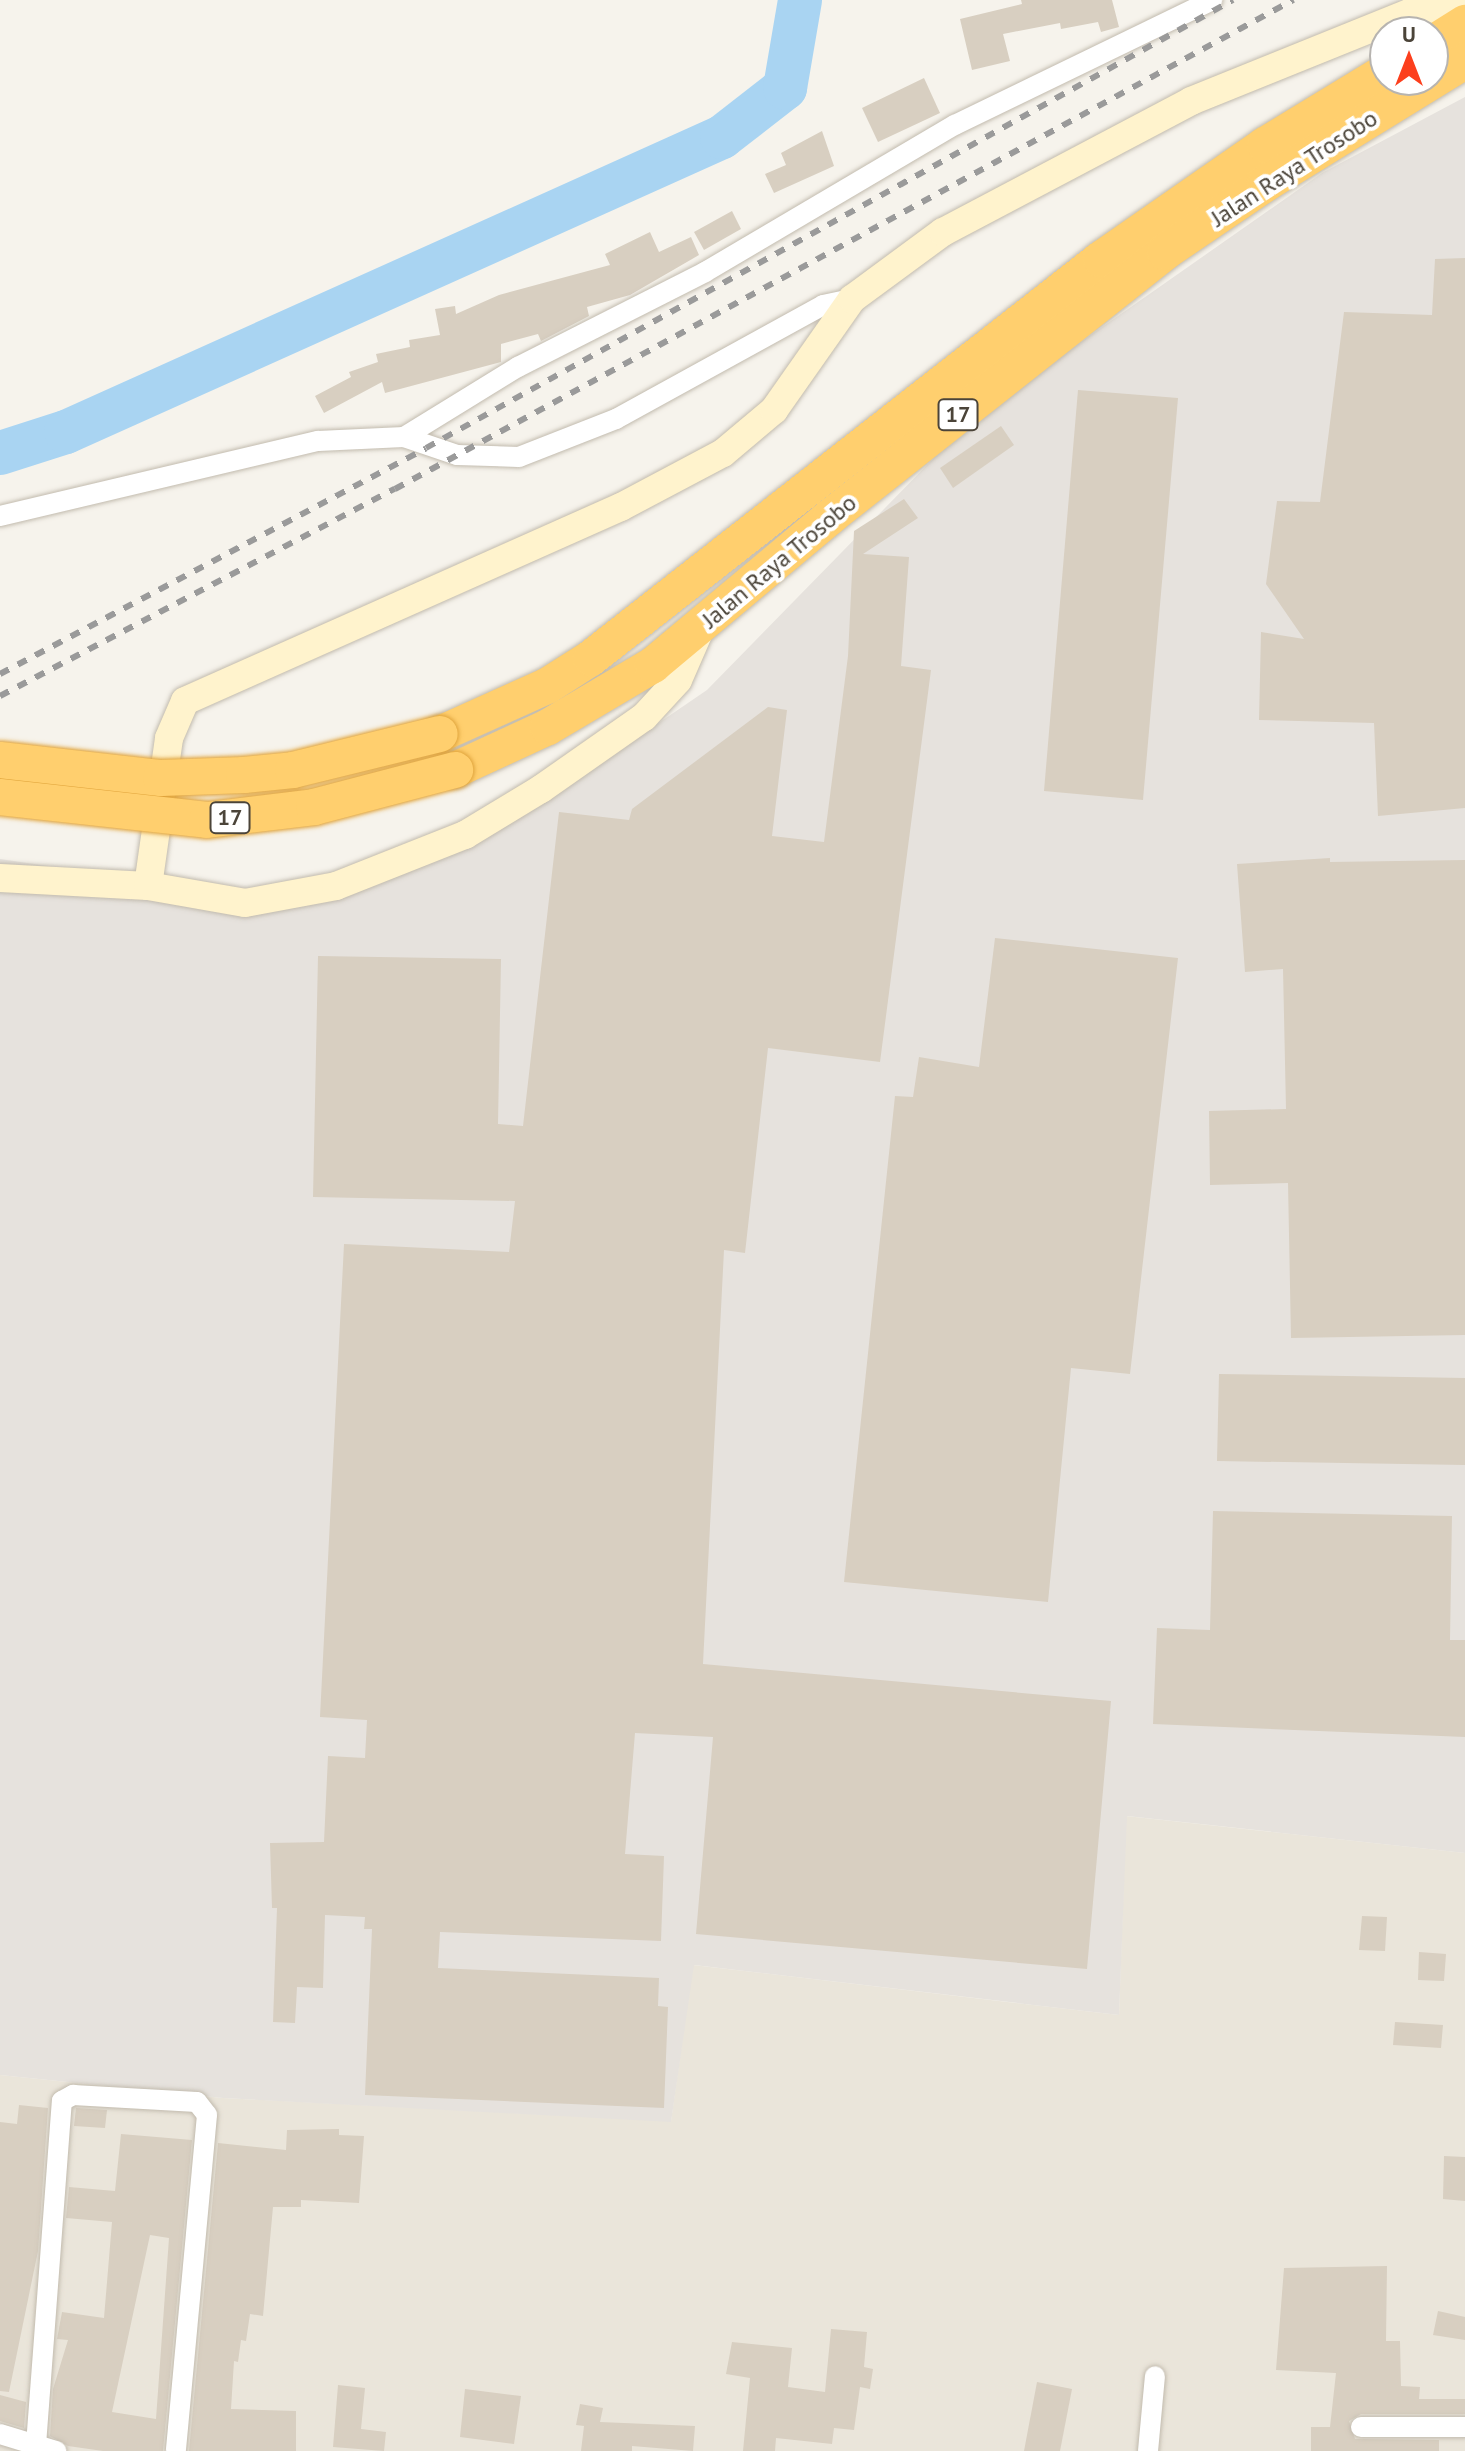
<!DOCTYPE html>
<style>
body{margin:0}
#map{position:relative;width:1465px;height:2451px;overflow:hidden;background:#f6f3ec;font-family:"PT Sans",sans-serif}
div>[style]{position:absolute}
.residential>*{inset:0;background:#eae5da}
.industrial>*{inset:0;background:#e6e2dd}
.river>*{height:44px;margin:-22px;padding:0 22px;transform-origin:22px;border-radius:22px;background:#a9d4f2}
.building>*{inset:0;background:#d8cfc1}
.roads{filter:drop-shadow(0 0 2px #c2bbae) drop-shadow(0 0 2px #c2bbae)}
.street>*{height:20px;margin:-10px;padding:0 10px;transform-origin:10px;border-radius:10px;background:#fff}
.secondary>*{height:28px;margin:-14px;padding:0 14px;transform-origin:14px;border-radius:14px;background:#fff3cd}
.highway>*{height:36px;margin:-18px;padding:0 18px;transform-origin:18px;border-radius:18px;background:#ffcf6e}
.rail>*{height:6px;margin-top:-3px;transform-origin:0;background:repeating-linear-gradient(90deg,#9a9a9a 0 10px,transparent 0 20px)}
.bridges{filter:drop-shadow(0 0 2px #e0a43c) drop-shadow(0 0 2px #e0a43c)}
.highway-bridge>*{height:36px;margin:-18px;padding:0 18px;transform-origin:18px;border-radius:18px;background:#ffcf6e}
span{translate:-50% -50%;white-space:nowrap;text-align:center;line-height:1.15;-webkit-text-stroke:8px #fff;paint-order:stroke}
.shield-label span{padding:2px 6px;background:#fff;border:2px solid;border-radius:6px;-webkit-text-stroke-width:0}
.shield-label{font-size:22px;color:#4b4439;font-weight:700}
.street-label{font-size:24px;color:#4b4439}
.north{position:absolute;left:1369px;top:16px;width:80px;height:80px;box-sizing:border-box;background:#fff;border:2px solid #b7b4b0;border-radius:50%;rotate:0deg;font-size:22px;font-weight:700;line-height:32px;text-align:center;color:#4b4439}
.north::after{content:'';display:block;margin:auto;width:28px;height:36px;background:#fc3f1d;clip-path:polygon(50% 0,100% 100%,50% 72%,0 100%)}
</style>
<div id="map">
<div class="residential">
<i style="clip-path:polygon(1126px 1816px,1465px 1853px,1465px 2451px,0 2451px,0 2075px,223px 2098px,671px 2121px,693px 1965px,1119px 2015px)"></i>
</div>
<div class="industrial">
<i style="clip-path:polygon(1465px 97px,1465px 1853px,1127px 1816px,1119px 2015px,694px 1965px,671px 2122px,223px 2098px,0 2075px,0 859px,82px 871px,256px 913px,537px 806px,707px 690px,974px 417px,1322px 173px)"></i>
</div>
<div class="river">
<i style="left:0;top:453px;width:69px;rotate:-17.7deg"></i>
<i style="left:66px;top:432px;width:719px;rotate:-24.21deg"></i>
<i style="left:722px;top:137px;width:80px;rotate:-37.9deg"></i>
<i style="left:785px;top:88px;width:89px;rotate:-80.3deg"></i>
</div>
<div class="building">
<i style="clip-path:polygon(1021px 0,1112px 0,1119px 27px,1101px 32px,1098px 22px,1061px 29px,1060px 23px,1003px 34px,1010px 61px,972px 70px,960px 19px,1022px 4px)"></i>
<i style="clip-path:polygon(924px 78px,940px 113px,878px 142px,862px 108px)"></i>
<i style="clip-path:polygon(822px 131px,834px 166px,774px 193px,765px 174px,786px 165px,781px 153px)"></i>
<i style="clip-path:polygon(732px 211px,741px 229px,704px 250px,694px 232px)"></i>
<i style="clip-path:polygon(650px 232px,659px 252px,691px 237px,699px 255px,630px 295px,587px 307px,589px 316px,541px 341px,538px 334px,501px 344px,501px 362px,385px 393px,382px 382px,324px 413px,315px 396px,351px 377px,349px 372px,378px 362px,376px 354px,410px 347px,409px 340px,440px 335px,435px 309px,455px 306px,456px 314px,499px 295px,610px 265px,605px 254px)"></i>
<i style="clip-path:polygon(1465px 258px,1465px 808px,1378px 816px,1374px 723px,1259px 720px,1261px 632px,1304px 639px,1266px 584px,1277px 501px,1320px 502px,1344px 312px,1432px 315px,1435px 259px)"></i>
<i style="clip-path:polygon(1078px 390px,1178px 398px,1143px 800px,1044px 791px)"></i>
<i style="clip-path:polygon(1001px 426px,1014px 445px,953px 488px,940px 468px)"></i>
<i style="clip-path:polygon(904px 499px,918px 518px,863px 554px,909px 557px,901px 666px,931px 670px,880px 1062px,768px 1048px,745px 1253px,724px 1250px,703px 1664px,1111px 1701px,1087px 1969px,696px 1934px,713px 1737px,635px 1733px,625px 1854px,664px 1856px,661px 1941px,440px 1932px,438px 1968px,659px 1978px,658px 2006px,668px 2007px,664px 2108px,365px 2095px,372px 1929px,364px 1929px,365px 1917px,325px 1915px,323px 1988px,297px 1987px,295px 2023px,273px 2022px,277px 1908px,272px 1908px,270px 1843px,324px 1842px,328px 1756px,365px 1758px,367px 1720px,320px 1717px,344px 1244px,509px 1252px,515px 1201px,313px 1197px,318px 956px,501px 959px,498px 1124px,523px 1126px,559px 812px,629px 820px,632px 809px,768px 707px,787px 710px,772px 836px,824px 842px,848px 656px,854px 531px)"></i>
<i style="clip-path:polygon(1330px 858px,1330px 862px,1465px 860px,1465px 1335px,1291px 1338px,1288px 1183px,1210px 1185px,1209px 1111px,1286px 1109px,1283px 969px,1245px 972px,1237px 864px)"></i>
<i style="clip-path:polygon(995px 938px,1178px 958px,1130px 1374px,1071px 1368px,1048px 1602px,844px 1582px,895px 1096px,913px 1097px,919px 1057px,979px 1067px)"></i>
<i style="clip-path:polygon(1219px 1374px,1465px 1378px,1465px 1465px,1217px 1461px)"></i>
<i style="clip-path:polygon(1213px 1511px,1452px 1516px,1450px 1640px,1465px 1640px,1465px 1737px,1153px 1724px,1157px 1628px,1210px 1630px)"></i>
<i style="clip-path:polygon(1362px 1916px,1387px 1917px,1385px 1951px,1359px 1950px)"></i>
<i style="clip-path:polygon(1419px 1952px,1446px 1954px,1444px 1981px,1418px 1980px)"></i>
<i style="clip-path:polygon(1395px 2022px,1443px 2025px,1441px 2048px,1393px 2045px)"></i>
<i style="clip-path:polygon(19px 2105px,48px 2108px,38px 2251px,9px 2392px,0 2391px,0 2122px,17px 2124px)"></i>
<i style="clip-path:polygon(76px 2108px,107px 2110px,105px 2128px,74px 2126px)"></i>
<i style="clip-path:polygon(339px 2129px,339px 2135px,364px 2136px,359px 2203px,301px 2200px,301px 2207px,273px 2207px,263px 2316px,250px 2314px,246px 2341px,241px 2340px,238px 2362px,234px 2361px,231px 2409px,296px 2411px,296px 2451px,189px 2451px,218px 2143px,286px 2150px,287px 2130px)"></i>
<i style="clip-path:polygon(evenodd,121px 2134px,192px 2140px,163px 2451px,103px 2451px,68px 2446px,50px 2436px,53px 2389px,68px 2340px,57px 2339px,62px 2312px,104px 2318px,112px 2222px,66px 2218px,69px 2187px,115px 2191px,121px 2134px,150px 2235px,169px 2238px,156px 2419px,112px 2412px,150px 2235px)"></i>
<i style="clip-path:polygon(1444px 2156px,1465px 2157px,1465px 2201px,1443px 2199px)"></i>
<i style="clip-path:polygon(1387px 2266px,1386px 2341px,1400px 2341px,1401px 2386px,1420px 2387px,1419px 2399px,1465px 2399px,1465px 2414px,1361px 2414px,1349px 2421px,1355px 2439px,1439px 2440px,1439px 2451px,1311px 2451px,1311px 2427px,1330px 2427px,1336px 2373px,1276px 2370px,1284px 2268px)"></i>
<i style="clip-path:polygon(1438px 2311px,1465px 2317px,1465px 2340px,1433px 2335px)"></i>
<i style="clip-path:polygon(831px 2329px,867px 2332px,864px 2367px,873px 2369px,870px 2389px,860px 2387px,854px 2430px,834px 2428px,832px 2444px,776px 2438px,775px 2451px,743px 2451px,750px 2378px,726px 2374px,732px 2342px,792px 2348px,788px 2387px,825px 2392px)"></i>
<i style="clip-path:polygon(1037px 2382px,1072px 2389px,1060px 2451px,1024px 2451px)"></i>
<i style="clip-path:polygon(338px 2385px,365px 2388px,361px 2429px,386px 2432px,384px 2451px,333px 2447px)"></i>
<i style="clip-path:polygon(465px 2389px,521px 2396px,514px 2444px,460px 2437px)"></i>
<i style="clip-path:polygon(0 2395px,26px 2402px,24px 2428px,0 2421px)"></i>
<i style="clip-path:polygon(580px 2404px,603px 2408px,600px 2422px,695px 2426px,693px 2451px,632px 2446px,632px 2451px,581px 2451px,584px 2426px,576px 2425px)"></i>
</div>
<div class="roads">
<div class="street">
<i style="left:404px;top:437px;width:134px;rotate:-31.6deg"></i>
<i style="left:518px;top:367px;width:210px;rotate:-26.9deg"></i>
<i style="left:705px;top:272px;width:290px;rotate:-30.5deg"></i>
<i style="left:955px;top:125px;width:286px;rotate:-25.9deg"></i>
<i style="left:0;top:516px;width:327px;rotate:-13.3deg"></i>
<i style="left:318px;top:441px;width:86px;rotate:-2.7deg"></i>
<i style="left:404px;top:437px;width:56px;rotate:18.8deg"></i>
<i style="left:457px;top:455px;width:62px;rotate:1.8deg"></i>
<i style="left:519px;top:457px;width:104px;rotate:-21.4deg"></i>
<i style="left:616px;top:419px;width:236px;rotate:-28.8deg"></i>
<i style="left:823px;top:305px;width:30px;rotate:-12deg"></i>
<i style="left:1361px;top:2427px;width:104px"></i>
<i style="left:0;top:2434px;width:59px;rotate:16.9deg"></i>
<i style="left:36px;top:2445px;width:345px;rotate:-85.7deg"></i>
<i style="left:62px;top:2101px;width:13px;rotate:-29deg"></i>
<i style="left:73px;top:2095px;width:124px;rotate:3.2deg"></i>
<i style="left:197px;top:2102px;width:16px;rotate:52deg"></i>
<i style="left:207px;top:2115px;width:337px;rotate:95.3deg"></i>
<i style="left:1148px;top:2451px;width:75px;rotate:-84.7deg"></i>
</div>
<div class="secondary">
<i style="left:0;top:878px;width:148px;rotate:3.1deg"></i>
<i style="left:148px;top:886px;width:98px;rotate:9.9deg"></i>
<i style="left:245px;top:903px;width:93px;rotate:-10.6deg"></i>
<i style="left:336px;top:886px;width:139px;rotate:-21.6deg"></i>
<i style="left:465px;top:835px;width:89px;rotate:-31.2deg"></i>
<i style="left:541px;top:789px;width:126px;rotate:-35deg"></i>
<i style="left:644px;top:717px;width:50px;rotate:-47.4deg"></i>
<i style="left:678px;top:680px;width:60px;rotate:-66.4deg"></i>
<i style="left:148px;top:886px;width:149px;rotate:-81.9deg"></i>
<i style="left:169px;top:738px;width:40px;rotate:-66.6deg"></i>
<i style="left:185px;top:701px;width:477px;rotate:-24deg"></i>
<i style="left:621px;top:507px;width:115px;rotate:-27.9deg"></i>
<i style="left:723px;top:453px;width:67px;rotate:-40.1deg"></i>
<i style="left:774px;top:410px;width:136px;rotate:-54.9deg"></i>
<i style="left:852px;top:299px;width:113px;rotate:-36.4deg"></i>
<i style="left:943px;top:232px;width:280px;rotate:-27.8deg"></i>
<i style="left:1191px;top:101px;width:237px;rotate:-22deg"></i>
<i style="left:1411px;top:12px;width:55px;rotate:-8.4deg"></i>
</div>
<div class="highway">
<i style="left:1433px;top:43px;width:38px;rotate:-32deg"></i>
<i style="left:440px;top:734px;width:117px;rotate:-24.2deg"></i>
<i style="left:547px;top:686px;width:52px;rotate:-32.5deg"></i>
<i style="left:591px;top:658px;width:648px;rotate:-38.04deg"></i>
<i style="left:1101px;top:259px;width:200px;rotate:-34.8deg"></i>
<i style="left:1265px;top:145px;width:140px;rotate:-31.3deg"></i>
<i style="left:455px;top:770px;width:102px;rotate:-24.8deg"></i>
<i style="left:548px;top:727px;width:122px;rotate:-30.6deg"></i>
<i style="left:653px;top:665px;width:232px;rotate:-39.9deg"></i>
<i style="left:831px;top:516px;width:426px;rotate:-38.3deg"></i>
<i style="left:1165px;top:252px;width:121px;rotate:-34.2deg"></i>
<i style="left:1265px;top:184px;width:235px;rotate:-31.6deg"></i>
</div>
</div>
<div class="rail">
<i style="left:0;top:674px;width:482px;rotate:-27.9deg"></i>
<i style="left:426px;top:448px;width:923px;rotate:-29.04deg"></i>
<i style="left:0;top:696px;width:446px;rotate:-27.7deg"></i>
<i style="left:395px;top:489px;width:1023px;rotate:-28.57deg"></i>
</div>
<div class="bridges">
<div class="highway-bridge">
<i style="left:0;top:760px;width:162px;rotate:6.4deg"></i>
<i style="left:161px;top:778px;width:83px;rotate:-2.1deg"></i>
<i style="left:244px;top:775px;width:49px;rotate:-5.8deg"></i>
<i style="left:293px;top:770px;width:151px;rotate:-13.8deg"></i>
<i style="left:0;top:797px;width:208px;rotate:6.3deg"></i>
<i style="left:207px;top:820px;width:108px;rotate:-6.9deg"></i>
<i style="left:314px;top:807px;width:146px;rotate:-14.7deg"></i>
</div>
</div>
<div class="shield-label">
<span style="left:958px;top:415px">17</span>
<span style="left:230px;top:818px">17</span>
</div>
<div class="street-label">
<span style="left:1294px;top:168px;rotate:-33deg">Jalan Raya Trosobo</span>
<span style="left:779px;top:561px;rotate:-40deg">Jalan Raya Trosobo</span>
</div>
<div class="north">U</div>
</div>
